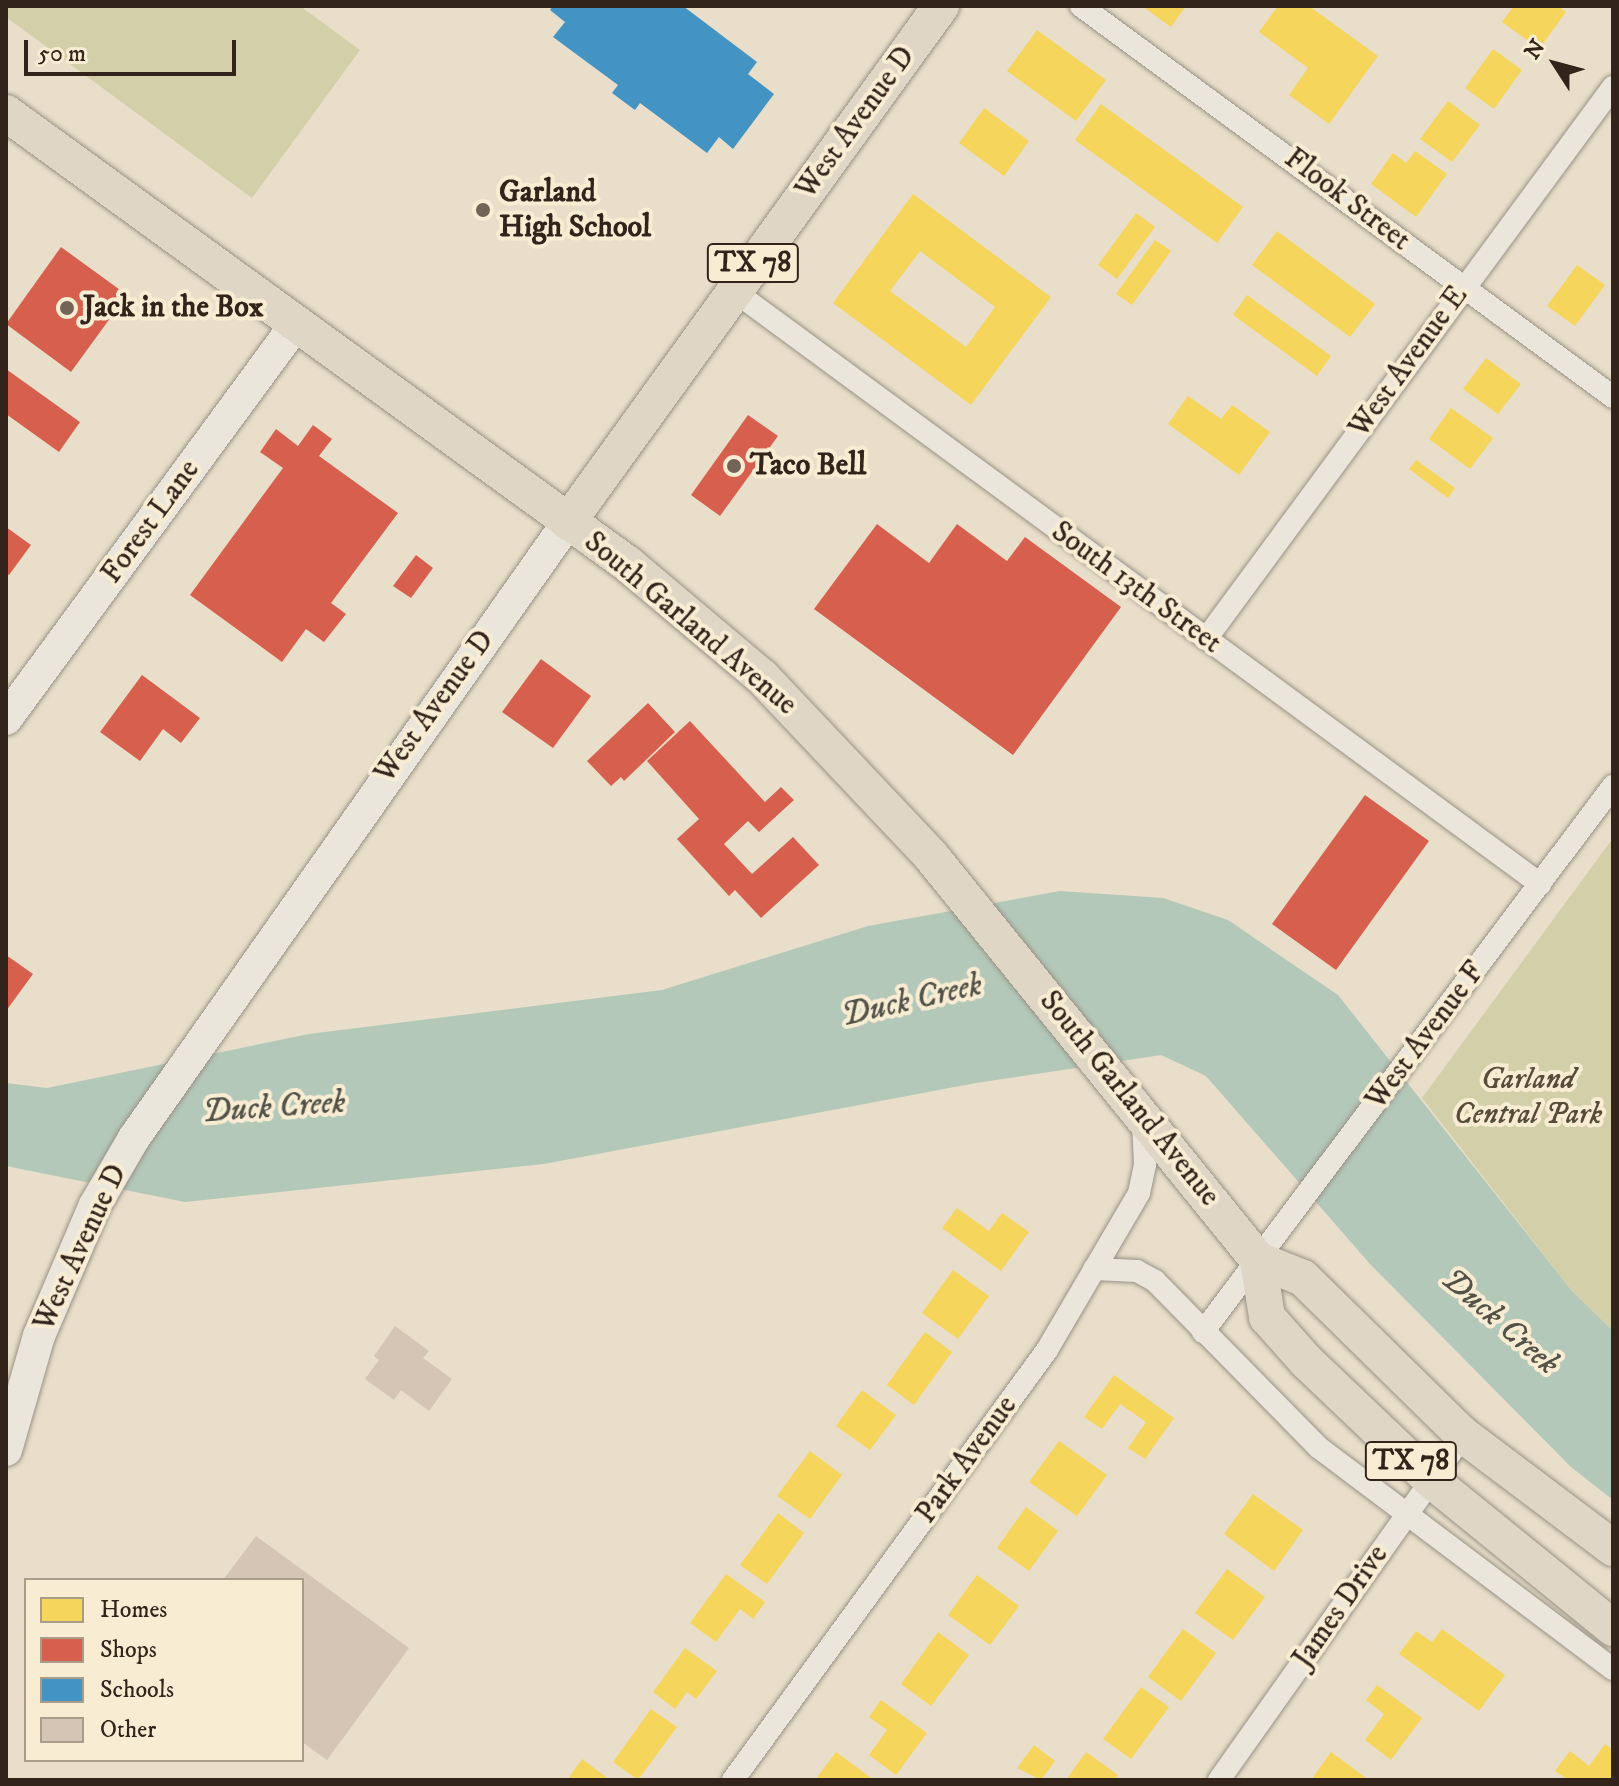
<!DOCTYPE html>
<style>
body{margin:0}
#map{position:relative;width:1619px;height:1786px;overflow:hidden;background:#e8dec9;font-family:"IM FELL DW Pica",serif}
div>[style]{position:absolute}
.green>*{inset:0;background:#d3cfa8}
.water>*{inset:0;background:#b3c8b8}
.homes>*{inset:0;background:#f6d55c}
.shops>*{inset:0;background:#d6604d}
.schools>*{inset:0;background:#4393c3}
.building>*{inset:0;background:#d4c5b4}
.roads{filter:drop-shadow(0 0 2px #999285) drop-shadow(0 0 2px #999285)}
.street>*{height:22px;margin:-11px;padding:0 11px;transform-origin:11px;border-radius:11px;background:#ebe6dc}
.secondary>*{height:32px;margin:-16px;padding:0 16px;transform-origin:16px;border-radius:16px;background:#ebe6dc}
.primary>*{height:36px;margin:-18px;padding:0 18px;transform-origin:18px;border-radius:18px;background:#dfd6c6}
.dots>*{width:22px;height:22px;translate:-50% -50%;box-sizing:border-box;border:4px solid #f8ecd3;border-radius:50%}
span{translate:-50% -50%;white-space:nowrap;text-align:center;line-height:1.15;-webkit-text-stroke:8px #f8ecd3;paint-order:stroke}
.shield-label span{padding:2px 6px;background:#f8ecd3;border:2px solid;border-radius:6px;-webkit-text-stroke-width:0}
.shield-label{font-size:28px;color:#33241b;font-weight:700}
.street-label{font-size:30px;color:#33241b}
.poi-label{font-size:30px;color:#33241b;font-weight:700}
.left{translate:0 -50%;text-align:left}
.park-label{font-size:30px;color:#564c38;font-style:italic}
.water-label{font-size:32px;color:#525248;font-style:italic}
.frame{position:absolute;inset:0;border:8px solid #33241b;pointer-events:none}
.legend{position:absolute;left:24px;top:1578px;width:280px;height:184px;box-sizing:border-box;background:#f8ecd3;border:2px solid #a99c89;margin:0;padding:10px 14px;list-style:none;font-size:24px;color:#33241b}
.legend li{display:flex;align-items:center;gap:16px;height:40px}
.legend b{width:40px;border:2px solid #a99c89}
.north{position:absolute;left:1515px;top:24px;width:80px;height:80px;-webkit-text-stroke:6px #f8ecd3;paint-order:stroke;rotate:306deg;font-size:22px;font-weight:700;line-height:32px;text-align:center;color:#33241b}
.north::after{content:'';display:block;margin:auto;width:28px;height:36px;background:#33241b;clip-path:polygon(50% 0,100% 100%,50% 72%,0 100%)}
.scale{position:absolute;left:24px;top:40px;width:212px;height:36px;box-sizing:border-box;border:4px solid #33241b;border-top:0;padding-left:10px;font-size:24px;line-height:28px;white-space:nowrap;color:#33241b;-webkit-text-stroke:6px #f8ecd3;paint-order:stroke}
</style>
<div id="map">
<div class="green">
<i style="clip-path:polygon(6px 6px,300px 6px,360px 50px,252px 198px,6px 17px)"></i>
<i style="clip-path:polygon(1613px 838px,1613px 1331px,1572px 1291px,1422px 1098px)"></i>
</div>
<div class="water">
<i style="clip-path:polygon(1060px 891px,1163px 898px,1228px 920px,1338px 995px,1572px 1291px,1613px 1331px,1613px 1500px,1571px 1467px,1370px 1264px,1206px 1076px,1161px 1055px,976px 1083px,544px 1164px,185px 1202px,6px 1166px,6px 1083px,47px 1088px,309px 1034px,662px 990px,868px 926px)"></i>
</div>
<div class="homes">
<i style="clip-path:polygon(1142px 6px,1186px 6px,1171px 27px)"></i>
<i style="clip-path:polygon(1278px 6px,1309px 6px,1378px 56px,1329px 124px,1289px 95px,1308px 68px,1259px 32px)"></i>
<i style="clip-path:polygon(1514px 6px,1558px 6px,1566px 12px,1539px 49px,1502px 22px)"></i>
<i style="clip-path:polygon(1037px 30px,1106px 80px,1076px 121px,1007px 71px)"></i>
<i style="clip-path:polygon(1493px 49px,1522px 70px,1494px 109px,1465px 88px)"></i>
<i style="clip-path:polygon(1448px 101px,1480px 125px,1452px 162px,1420px 139px)"></i>
<i style="clip-path:polygon(1101px 104px,1243px 207px,1217px 243px,1075px 140px)"></i>
<i style="clip-path:polygon(984px 108px,1029px 141px,1004px 176px,959px 143px)"></i>
<i style="clip-path:polygon(1415px 151px,1447px 174px,1416px 217px,1371px 184px,1393px 153px,1406px 163px)"></i>
<i style="clip-path:polygon(evenodd,913px 194px,1051px 297px,971px 405px,833px 303px,913px 194px,920px 251px,995px 307px,966px 347px,890px 291px,920px 251px)"></i>
<i style="clip-path:polygon(1136px 213px,1155px 227px,1117px 279px,1098px 265px)"></i>
<i style="clip-path:polygon(1277px 231px,1375px 304px,1350px 337px,1252px 265px)"></i>
<i style="clip-path:polygon(1155px 240px,1171px 251px,1132px 305px,1116px 294px)"></i>
<i style="clip-path:polygon(1577px 265px,1605px 285px,1575px 326px,1547px 306px)"></i>
<i style="clip-path:polygon(1247px 295px,1331px 356px,1317px 376px,1233px 315px)"></i>
<i style="clip-path:polygon(1486px 358px,1521px 384px,1498px 414px,1463px 389px)"></i>
<i style="clip-path:polygon(1188px 396px,1221px 419px,1232px 405px,1270px 432px,1239px 475px,1168px 424px)"></i>
<i style="clip-path:polygon(1451px 408px,1493px 438px,1470px 469px,1429px 439px)"></i>
<i style="clip-path:polygon(1416px 460px,1455px 488px,1448px 498px,1409px 469px)"></i>
<i style="clip-path:polygon(957px 1208px,989px 1231px,1002px 1213px,1029px 1232px,1001px 1271px,942px 1228px)"></i>
<i style="clip-path:polygon(953px 1270px,989px 1296px,958px 1339px,922px 1313px)"></i>
<i style="clip-path:polygon(925px 1332px,952px 1352px,914px 1405px,887px 1385px)"></i>
<i style="clip-path:polygon(1114px 1375px,1174px 1418px,1145px 1459px,1128px 1448px,1146px 1422px,1120px 1404px,1102px 1429px,1084px 1417px)"></i>
<i style="clip-path:polygon(862px 1390px,896px 1415px,870px 1450px,836px 1426px)"></i>
<i style="clip-path:polygon(1059px 1441px,1107px 1475px,1077px 1516px,1029px 1482px)"></i>
<i style="clip-path:polygon(810px 1451px,842px 1475px,810px 1519px,777px 1496px)"></i>
<i style="clip-path:polygon(1253px 1494px,1303px 1530px,1274px 1571px,1224px 1534px)"></i>
<i style="clip-path:polygon(1026px 1507px,1058px 1531px,1029px 1571px,997px 1548px)"></i>
<i style="clip-path:polygon(778px 1513px,804px 1533px,767px 1584px,740px 1565px)"></i>
<i style="clip-path:polygon(1227px 1569px,1265px 1597px,1233px 1640px,1195px 1613px)"></i>
<i style="clip-path:polygon(726px 1574px,765px 1602px,753px 1619px,740px 1609px,716px 1642px,690px 1623px)"></i>
<i style="clip-path:polygon(977px 1575px,1019px 1606px,990px 1645px,948px 1615px)"></i>
<i style="clip-path:polygon(1183px 1629px,1216px 1653px,1181px 1701px,1148px 1677px)"></i>
<i style="clip-path:polygon(1442px 1629px,1505px 1675px,1479px 1711px,1399px 1654px,1416px 1631px,1432px 1642px)"></i>
<i style="clip-path:polygon(938px 1632px,969px 1655px,931px 1706px,901px 1684px)"></i>
<i style="clip-path:polygon(685px 1648px,717px 1671px,696px 1699px,687px 1692px,675px 1709px,653px 1692px)"></i>
<i style="clip-path:polygon(1377px 1685px,1422px 1718px,1391px 1760px,1365px 1740px,1384px 1714px,1366px 1700px)"></i>
<i style="clip-path:polygon(1141px 1687px,1169px 1707px,1131px 1759px,1103px 1739px)"></i>
<i style="clip-path:polygon(881px 1700px,927px 1733px,896px 1775px,869px 1755px,887px 1730px,869px 1717px)"></i>
<i style="clip-path:polygon(651px 1709px,677px 1727px,638px 1780px,613px 1762px)"></i>
<i style="clip-path:polygon(1605px 1744px,1613px 1750px,1613px 1780px,1568px 1780px,1555px 1771px,1570px 1751px,1589px 1766px)"></i>
<i style="clip-path:polygon(1034px 1745px,1055px 1761px,1041px 1780px,1017px 1768px)"></i>
<i style="clip-path:polygon(836px 1752px,874px 1780px,815px 1780px)"></i>
<i style="clip-path:polygon(1086px 1752px,1118px 1775px,1114px 1780px,1066px 1780px)"></i>
<i style="clip-path:polygon(1331px 1752px,1369px 1780px,1311px 1780px)"></i>
<i style="clip-path:polygon(582px 1759px,610px 1780px,567px 1780px)"></i>
</div>
<div class="shops">
<i style="clip-path:polygon(61px 247px,127px 295px,71px 372px,6px 324px)"></i>
<i style="clip-path:polygon(6px 369px,80px 422px,59px 452px,6px 414px)"></i>
<i style="clip-path:polygon(748px 415px,778px 436px,720px 516px,691px 495px)"></i>
<i style="clip-path:polygon(313px 425px,332px 439px,319px 456px,398px 513px,331px 603px,346px 614px,324px 642px,306px 629px,282px 662px,190px 595px,283px 468px,260px 452px,276px 429px,298px 446px)"></i>
<i style="clip-path:polygon(877px 524px,929px 563px,957px 524px,1007px 561px,1025px 537px,1121px 607px,1013px 755px,814px 609px)"></i>
<i style="clip-path:polygon(6px 527px,31px 545px,9px 575px,6px 573px)"></i>
<i style="clip-path:polygon(416px 555px,433px 568px,411px 598px,393px 586px)"></i>
<i style="clip-path:polygon(541px 659px,591px 696px,553px 748px,502px 712px)"></i>
<i style="clip-path:polygon(142px 675px,200px 718px,181px 743px,163px 729px,140px 761px,100px 732px)"></i>
<i style="clip-path:polygon(648px 703px,675px 732px,624px 781px,621px 777px,611px 786px,587px 761px)"></i>
<i style="clip-path:polygon(690px 721px,765px 802px,781px 787px,794px 800px,759px 832px,748px 821px,724px 844px,752px 874px,793px 837px,819px 865px,761px 918px,735px 890px,729px 896px,677px 839px,699px 819px,647px 761px)"></i>
<i style="clip-path:polygon(1365px 795px,1429px 841px,1336px 970px,1272px 924px)"></i>
<i style="clip-path:polygon(6px 955px,33px 974px,6px 1011px)"></i>
</div>
<div class="schools">
<i style="clip-path:polygon(553px 6px,683px 6px,757px 62px,748px 74px,774px 94px,733px 149px,719px 137px,707px 153px,640px 103px,635px 110px,612px 93px,618px 85px,553px 37px,565px 22px,550px 10px)"></i>
</div>
<div class="building">
<i style="clip-path:polygon(395px 1326px,429px 1351px,423px 1358px,452px 1379px,429px 1411px,401px 1390px,394px 1400px,365px 1379px,379px 1360px,374px 1356px)"></i>
<i style="clip-path:polygon(256px 1536px,409px 1648px,327px 1760px,302px 1742px,302px 1580px,223px 1580px)"></i>
</div>
<div class="roads">
<div class="street">
<i style="left:1081px;top:6px;width:660px;rotate:36.31deg"></i>
<i style="left:734px;top:291px;width:1001px;rotate:36.34deg"></i>
<i style="left:1206px;top:639px;width:686px;rotate:-53.6deg"></i>
<i style="left:1094px;top:1269px;width:43px;rotate:2.7deg"></i>
<i style="left:1137px;top:1271px;width:21px;rotate:29deg"></i>
<i style="left:1155px;top:1281px;width:233px;rotate:45.5deg"></i>
<i style="left:1318px;top:1447px;width:369px;rotate:37deg"></i>
<i style="left:1203px;top:1332px;width:683px;rotate:-53.1deg"></i>
<i style="left:733px;top:1780px;width:532px;rotate:-53.86deg"></i>
<i style="left:1047px;top:1350px;width:182px;rotate:-59.6deg"></i>
<i style="left:1139px;top:1193px;width:30px;rotate:-78deg"></i>
<i style="left:1145px;top:1164px;width:43px;rotate:-92.7deg"></i>
<i style="left:1219px;top:1780px;width:423px;rotate:-54.7deg"></i>
</div>
<div class="secondary">
<i style="left:6px;top:719px;width:489px;rotate:-53.7deg"></i>
<i style="left:6px;top:1450px;width:119px;rotate:-73.9deg"></i>
<i style="left:39px;top:1336px;width:142px;rotate:-66.9deg"></i>
<i style="left:95px;top:1205px;width:78px;rotate:-59.8deg"></i>
<i style="left:134px;top:1138px;width:754px;rotate:-54.83deg"></i>
</div>
<div class="primary">
<i style="left:6px;top:113px;width:770px;rotate:35.96deg"></i>
<i style="left:629px;top:565px;width:174px;rotate:40.1deg"></i>
<i style="left:762px;top:677px;width:246px;rotate:46.6deg"></i>
<i style="left:931px;top:856px;width:520px;rotate:51.01deg"></i>
<i style="left:1258px;top:1260px;width:48px;rotate:21.8deg"></i>
<i style="left:1303px;top:1278px;width:224px;rotate:44.5deg"></i>
<i style="left:1463px;top:1435px;width:188px;rotate:37deg"></i>
<i style="left:568px;top:522px;width:637px;rotate:-54.14deg"></i>
<i style="left:1258px;top:1260px;width:58px;rotate:81deg"></i>
<i style="left:1267px;top:1317px;width:60px;rotate:48.4deg"></i>
<i style="left:1307px;top:1362px;width:171px;rotate:43.6deg"></i>
<i style="left:1431px;top:1480px;width:235px;rotate:39.1deg"></i>
</div>
</div>
<div class="dots">
<i style="left:483px;top:210px;background:#726558"></i>
<i style="left:67px;top:308px;background:#726558"></i>
<i style="left:734px;top:466px;background:#726558"></i>
</div>
<div class="shield-label">
<span style="left:753px;top:263px">TX 78</span>
<span style="left:1411px;top:1461px">TX 78</span>
</div>
<div class="street-label">
<span style="left:856px;top:123px;rotate:-54deg">West Avenue D</span>
<span style="left:1347px;top:200px;rotate:37deg">Flook Street</span>
<span style="left:1409px;top:362px;rotate:-54deg">West Avenue E</span>
<span style="left:151px;top:522px;rotate:-54deg">Forest Lane</span>
<span style="left:1136px;top:588px;rotate:36deg">South 13th Street</span>
<span style="left:690px;top:624px;rotate:40deg">South Garland Avenue</span>
<span style="left:435px;top:707px;rotate:-54deg">West Avenue D</span>
<span style="left:1426px;top:1036px;rotate:-53deg">West Avenue F</span>
<span style="left:1129px;top:1099px;rotate:51deg">South Garland Avenue</span>
<span style="left:81px;top:1248px;rotate:-65deg">West Avenue D</span>
<span style="left:967px;top:1460px;rotate:-54deg">Park Avenue</span>
<span style="left:1341px;top:1607px;rotate:-55deg">James Drive</span>
</div>
<div class="poi-label">
<span class="left" style="left:499px;top:210px">Garland<br>High School</span>
<span class="left" style="left:83px;top:308px">Jack in the Box</span>
<span class="left" style="left:750px;top:466px">Taco Bell</span>
</div>
<div class="park-label">
<span style="left:1528px;top:1097px">Garland<br>Central Park</span>
</div>
<div class="water-label">
<span style="left:912px;top:1001px;rotate:-13deg">Duck Creek</span>
<span style="left:274px;top:1108px;rotate:-4deg">Duck Creek</span>
<span style="left:1500px;top:1322px;rotate:41deg">Duck Creek</span>
</div>
<div class="frame"></div>
<ul class="legend">
<li><b style="height:22px;background:#f6d55c"></b>Homes</li>
<li><b style="height:22px;background:#d6604d"></b>Shops</li>
<li><b style="height:22px;background:#4393c3"></b>Schools</li>
<li><b style="height:22px;background:#d4c5b4"></b>Other</li>
</ul>
<div class="north">N</div>
<div class="scale">50 m</div>
</div>
